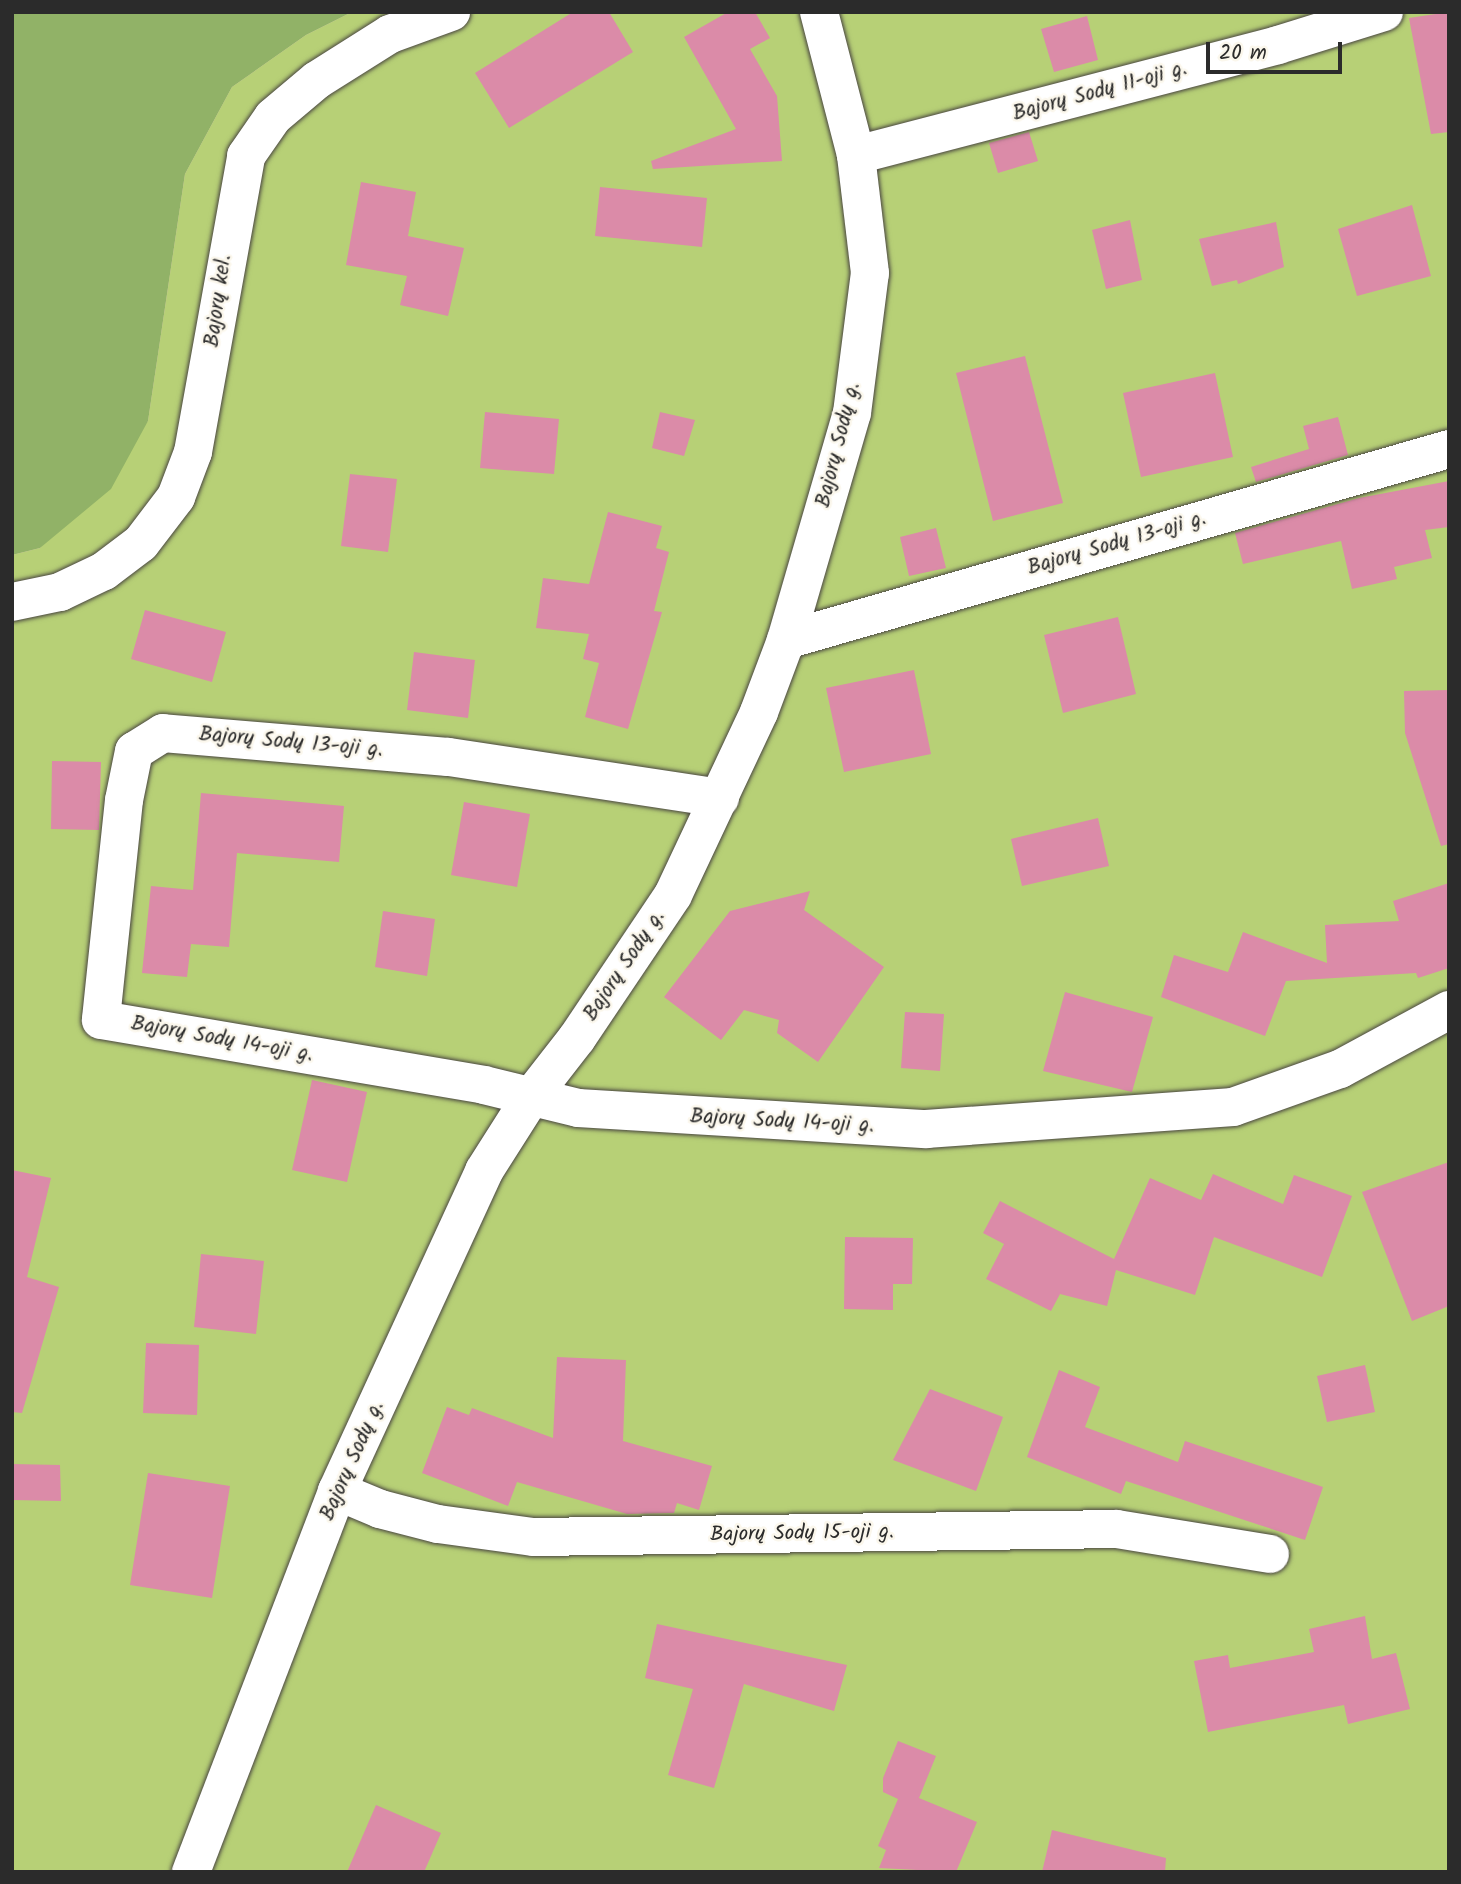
<!DOCTYPE html>
<meta charset="utf-8">
<style>
body{margin:0}
#map{position:relative;width:1461px;height:1884px;overflow:hidden;background:#f2dbbc;font-family:Kalam,sans-serif}
div>[style]{position:absolute}
.green>*{inset:0;background:#b7d076}
.forest>*{inset:0;background:#91b267}
.building>*{inset:0;background:#db8ba8}
.roads{filter:drop-shadow(0 0 2px #494541) drop-shadow(0 0 2px #494541)}
.minor>*{height:38px;margin:-19px;padding:0 19px;transform-origin:19px;border-radius:19px;background:#fff}
span{translate:-50% -50%;white-space:nowrap;text-align:center;line-height:1.15;-webkit-text-stroke:5px #fbf7ec;paint-order:stroke}
.street-label{font-size:21px;color:#2b2b2b}
.frame{position:absolute;inset:0;border:14px solid #2b2b2b;pointer-events:none}
.scale{position:absolute;left:1206px;top:42px;width:136px;height:32px;box-sizing:border-box;border:4px solid #2b2b2b;border-top:0;padding-left:9px;font-size:21px;line-height:24px;white-space:nowrap;color:#2b2b2b;-webkit-text-stroke:5px #fbf7ec;paint-order:stroke}
</style>
<div id="map">
<div class="green">
<i style="clip-path:polygon(352px 12px,1449px 12px,1449px 1872px,12px 1872px,12px 555px,40px 548px,148px 421px,185px 174px,232px 87px,306px 35px)"></i>
</div>
<div class="forest">
<i style="clip-path:polygon(12px 12px,352px 12px,306px 35px,232px 87px,185px 174px,148px 421px,111px 489px,40px 548px,12px 555px)"></i>
</div>
<div class="building">
<i style="clip-path:polygon(573px 12px,609px 12px,633px 52px,509px 128px,475px 73px)"></i>
<i style="clip-path:polygon(728px 12px,755px 12px,770px 38px,750px 49px,777px 96px,782px 161px,653px 169px,651px 161px,736px 129px,684px 37px)"></i>
<i style="clip-path:polygon(1449px 12px,1449px 132px,1431px 134px,1409px 18px)"></i>
<i style="clip-path:polygon(1087px 16px,1098px 60px,1054px 72px,1041px 29px)"></i>
<i style="clip-path:polygon(1029px 132px,1038px 161px,998px 173px,989px 143px)"></i>
<i style="clip-path:polygon(361px 182px,416px 192px,408px 236px,464px 248px,448px 316px,400px 305px,407px 276px,346px 265px)"></i>
<i style="clip-path:polygon(600px 187px,707px 198px,702px 247px,595px 236px)"></i>
<i style="clip-path:polygon(1412px 205px,1431px 276px,1357px 296px,1338px 229px)"></i>
<i style="clip-path:polygon(1130px 220px,1142px 280px,1106px 289px,1092px 230px)"></i>
<i style="clip-path:polygon(1276px 222px,1284px 267px,1238px 284px,1237px 280px,1212px 286px,1199px 239px)"></i>
<i style="clip-path:polygon(1025px 356px,1063px 503px,993px 521px,956px 373px)"></i>
<i style="clip-path:polygon(1215px 373px,1233px 457px,1141px 477px,1123px 393px)"></i>
<i style="clip-path:polygon(485px 412px,559px 419px,554px 474px,480px 468px)"></i>
<i style="clip-path:polygon(660px 412px,695px 420px,684px 456px,652px 448px)"></i>
<i style="clip-path:polygon(1338px 417px,1348px 455px,1256px 482px,1251px 467px,1309px 449px,1303px 426px)"></i>
<i style="clip-path:polygon(350px 474px,397px 479px,388px 552px,341px 546px)"></i>
<i style="clip-path:polygon(1449px 481px,1449px 527px,1425px 530px,1432px 558px,1394px 567px,1397px 579px,1352px 589px,1341px 541px,1243px 564px,1235px 533px,1359px 498px)"></i>
<i style="clip-path:polygon(608px 512px,662px 526px,656px 548px,669px 552px,654px 611px,662px 612px,628px 729px,585px 717px,599px 663px,583px 659px,589px 634px,536px 628px,543px 578px,589px 584px)"></i>
<i style="clip-path:polygon(936px 528px,946px 568px,909px 576px,900px 537px)"></i>
<i style="clip-path:polygon(145px 610px,226px 632px,212px 682px,131px 659px)"></i>
<i style="clip-path:polygon(1118px 617px,1136px 694px,1063px 713px,1044px 635px)"></i>
<i style="clip-path:polygon(414px 652px,475px 660px,468px 718px,407px 710px)"></i>
<i style="clip-path:polygon(914px 670px,931px 754px,844px 772px,826px 688px)"></i>
<i style="clip-path:polygon(1449px 690px,1449px 844px,1441px 846px,1405px 733px,1404px 691px)"></i>
<i style="clip-path:polygon(52px 761px,101px 762px,99px 830px,51px 829px)"></i>
<i style="clip-path:polygon(201px 793px,344px 806px,339px 862px,237px 853px,229px 947px,191px 944px,187px 977px,142px 973px,151px 886px,193px 890px)"></i>
<i style="clip-path:polygon(464px 802px,530px 814px,517px 887px,451px 875px)"></i>
<i style="clip-path:polygon(1098px 818px,1109px 866px,1022px 886px,1011px 839px)"></i>
<i style="clip-path:polygon(1449px 883px,1449px 968px,1418px 978px,1416px 973px,1286px 981px,1265px 1036px,1161px 997px,1174px 955px,1228px 972px,1243px 932px,1327px 963px,1325px 925px,1399px 921px,1393px 901px)"></i>
<i style="clip-path:polygon(810px 891px,804px 910px,884px 967px,818px 1062px,777px 1033px,779px 1020px,744px 1010px,721px 1040px,664px 997px,730px 911px)"></i>
<i style="clip-path:polygon(383px 911px,435px 919px,427px 976px,375px 967px)"></i>
<i style="clip-path:polygon(1065px 992px,1153px 1017px,1132px 1092px,1043px 1071px)"></i>
<i style="clip-path:polygon(905px 1012px,944px 1014px,940px 1071px,901px 1068px)"></i>
<i style="clip-path:polygon(312px 1080px,367px 1092px,347px 1182px,292px 1170px)"></i>
<i style="clip-path:polygon(1449px 1162px,1449px 1306px,1412px 1321px,1362px 1192px)"></i>
<i style="clip-path:polygon(12px 1170px,51px 1178px,27px 1277px,59px 1287px,22px 1413px,12px 1412px)"></i>
<i style="clip-path:polygon(1213px 1174px,1283px 1204px,1294px 1175px,1352px 1196px,1322px 1277px,1214px 1237px,1195px 1295px,1116px 1270px,1107px 1306px,1060px 1294px,1051px 1311px,986px 1279px,1004px 1244px,983px 1233px,1000px 1201px,1114px 1259px,1150px 1178px,1201px 1200px)"></i>
<i style="clip-path:polygon(845px 1237px,913px 1238px,912px 1284px,893px 1284px,893px 1310px,844px 1309px)"></i>
<i style="clip-path:polygon(201px 1254px,264px 1261px,256px 1334px,194px 1327px)"></i>
<i style="clip-path:polygon(146px 1343px,199px 1345px,197px 1415px,143px 1413px)"></i>
<i style="clip-path:polygon(557px 1357px,626px 1360px,623px 1441px,712px 1466px,699px 1510px,677px 1503px,674px 1513px,627px 1514px,517px 1482px,508px 1506px,422px 1473px,447px 1407px,469px 1415px,472px 1408px,553px 1438px)"></i>
<i style="clip-path:polygon(1365px 1365px,1375px 1412px,1327px 1422px,1317px 1376px)"></i>
<i style="clip-path:polygon(1059px 1370px,1100px 1387px,1085px 1427px,1178px 1462px,1185px 1441px,1323px 1487px,1305px 1540px,1126px 1481px,1121px 1494px,1027px 1457px)"></i>
<i style="clip-path:polygon(930px 1389px,1003px 1417px,976px 1491px,893px 1460px)"></i>
<i style="clip-path:polygon(12px 1464px,60px 1465px,61px 1501px,12px 1500px)"></i>
<i style="clip-path:polygon(148px 1473px,230px 1486px,212px 1598px,130px 1585px)"></i>
<i style="clip-path:polygon(1365px 1616px,1372px 1659px,1396px 1653px,1410px 1709px,1348px 1724px,1344px 1705px,1208px 1732px,1194px 1661px,1228px 1655px,1230px 1668px,1314px 1652px,1309px 1629px)"></i>
<i style="clip-path:polygon(657px 1624px,847px 1665px,834px 1711px,744px 1684px,714px 1788px,668px 1775px,693px 1689px,645px 1678px)"></i>
<i style="clip-path:polygon(898px 1741px,936px 1756px,919px 1798px,977px 1822px,956px 1872px,879px 1868px,886px 1850px,878px 1846px,898px 1799px,883px 1792px,883px 1778px)"></i>
<i style="clip-path:polygon(376px 1805px,441px 1833px,424px 1872px,347px 1872px)"></i>
<i style="clip-path:polygon(1052px 1830px,1166px 1858px,1165px 1872px,1042px 1872px)"></i>
</div>
<div class="roads">
<div class="minor">
<i style="left:856px;top:155px;width:436px;rotate:-14.6deg"></i>
<i style="left:1278px;top:45px;width:111px;rotate:-17.3deg"></i>
<i style="left:12px;top:602px;width:49px;rotate:-11.8deg"></i>
<i style="left:60px;top:592px;width:49px;rotate:-25.5deg"></i>
<i style="left:104px;top:571px;width:46px;rotate:-37.1deg"></i>
<i style="left:141px;top:543px;width:58px;rotate:-52.7deg"></i>
<i style="left:176px;top:497px;width:48px;rotate:-69.3deg"></i>
<i style="left:193px;top:452px;width:301px;rotate:-79.8deg"></i>
<i style="left:246px;top:156px;width:47px;rotate:-55.3deg"></i>
<i style="left:273px;top:117px;width:57px;rotate:-40.1deg"></i>
<i style="left:317px;top:80px;width:86px;rotate:-32.2deg"></i>
<i style="left:390px;top:34px;width:65px;rotate:-19.8deg"></i>
<i style="left:786px;top:640px;width:690px;rotate:-16.07deg"></i>
<i style="left:720px;top:798px;width:275px;rotate:-171.4deg"></i>
<i style="left:448px;top:757px;width:286px;rotate:-175.2deg"></i>
<i style="left:163px;top:733px;width:34px;rotate:148deg"></i>
<i style="left:134px;top:751px;width:50px;rotate:101.5deg"></i>
<i style="left:124px;top:800px;width:221px;rotate:96deg"></i>
<i style="left:101px;top:1020px;width:388px;rotate:9.6deg"></i>
<i style="left:484px;top:1085px;width:97px;rotate:13.7deg"></i>
<i style="left:578px;top:1108px;width:349px;rotate:3.5deg"></i>
<i style="left:926px;top:1129px;width:308px;rotate:-4.1deg"></i>
<i style="left:1233px;top:1107px;width:114px;rotate:-19.6deg"></i>
<i style="left:1340px;top:1069px;width:124px;rotate:-28.4deg"></i>
<i style="left:337px;top:1491px;width:47px;rotate:22.7deg"></i>
<i style="left:380px;top:1509px;width:60px;rotate:14.5deg"></i>
<i style="left:438px;top:1524px;width:96px;rotate:7.8deg"></i>
<i style="left:533px;top:1537px;width:584px;rotate:-0.78deg"></i>
<i style="left:1117px;top:1529px;width:155px;rotate:9.3deg"></i>
<i style="left:191px;top:1872px;width:408px;rotate:-69deg"></i>
<i style="left:337px;top:1491px;width:352px;rotate:-65.3deg"></i>
<i style="left:484px;top:1171px;width:88px;rotate:-57.6deg"></i>
<i style="left:531px;top:1097px;width:75px;rotate:-52.1deg"></i>
<i style="left:577px;top:1038px;width:172px;rotate:-56.1deg"></i>
<i style="left:673px;top:895px;width:202px;rotate:-64.8deg"></i>
<i style="left:759px;top:712px;width:77px;rotate:-69.4deg"></i>
<i style="left:786px;top:640px;width:236px;rotate:-73.8deg"></i>
<i style="left:852px;top:413px;width:141px;rotate:-82.7deg"></i>
<i style="left:870px;top:273px;width:119px;rotate:-96.8deg"></i>
<i style="left:856px;top:155px;width:148px;rotate:-104.5deg"></i>
</div>
</div>
<div class="street-label">
<span style="left:1100px;top:92px;rotate:-15deg">Bajorų Sodų 11-oji g.</span>
<span style="left:219px;top:301px;rotate:-82deg">Bajorų kel.</span>
<span style="left:839px;top:445px;rotate:-76deg">Bajorų Sodų g.</span>
<span style="left:1117px;top:544px;rotate:-16deg">Bajorų Sodų 13-oji g.</span>
<span style="left:291px;top:743px;rotate:5deg">Bajorų Sodų 13-oji g.</span>
<span style="left:625px;top:966px;rotate:-56deg">Bajorų Sodų g.</span>
<span style="left:222px;top:1040px;rotate:10deg">Bajorų Sodų 14-oji g.</span>
<span style="left:782px;top:1122px;rotate:3deg">Bajorų Sodų 14-oji g.</span>
<span style="left:353px;top:1461px;rotate:-66deg">Bajorų Sodų g.</span>
<span style="left:802px;top:1534px;rotate:-1deg">Bajorų Sodų 15-oji g.</span>
</div>
<div class="frame"></div>
<div class="scale">20 m</div>
</div>
